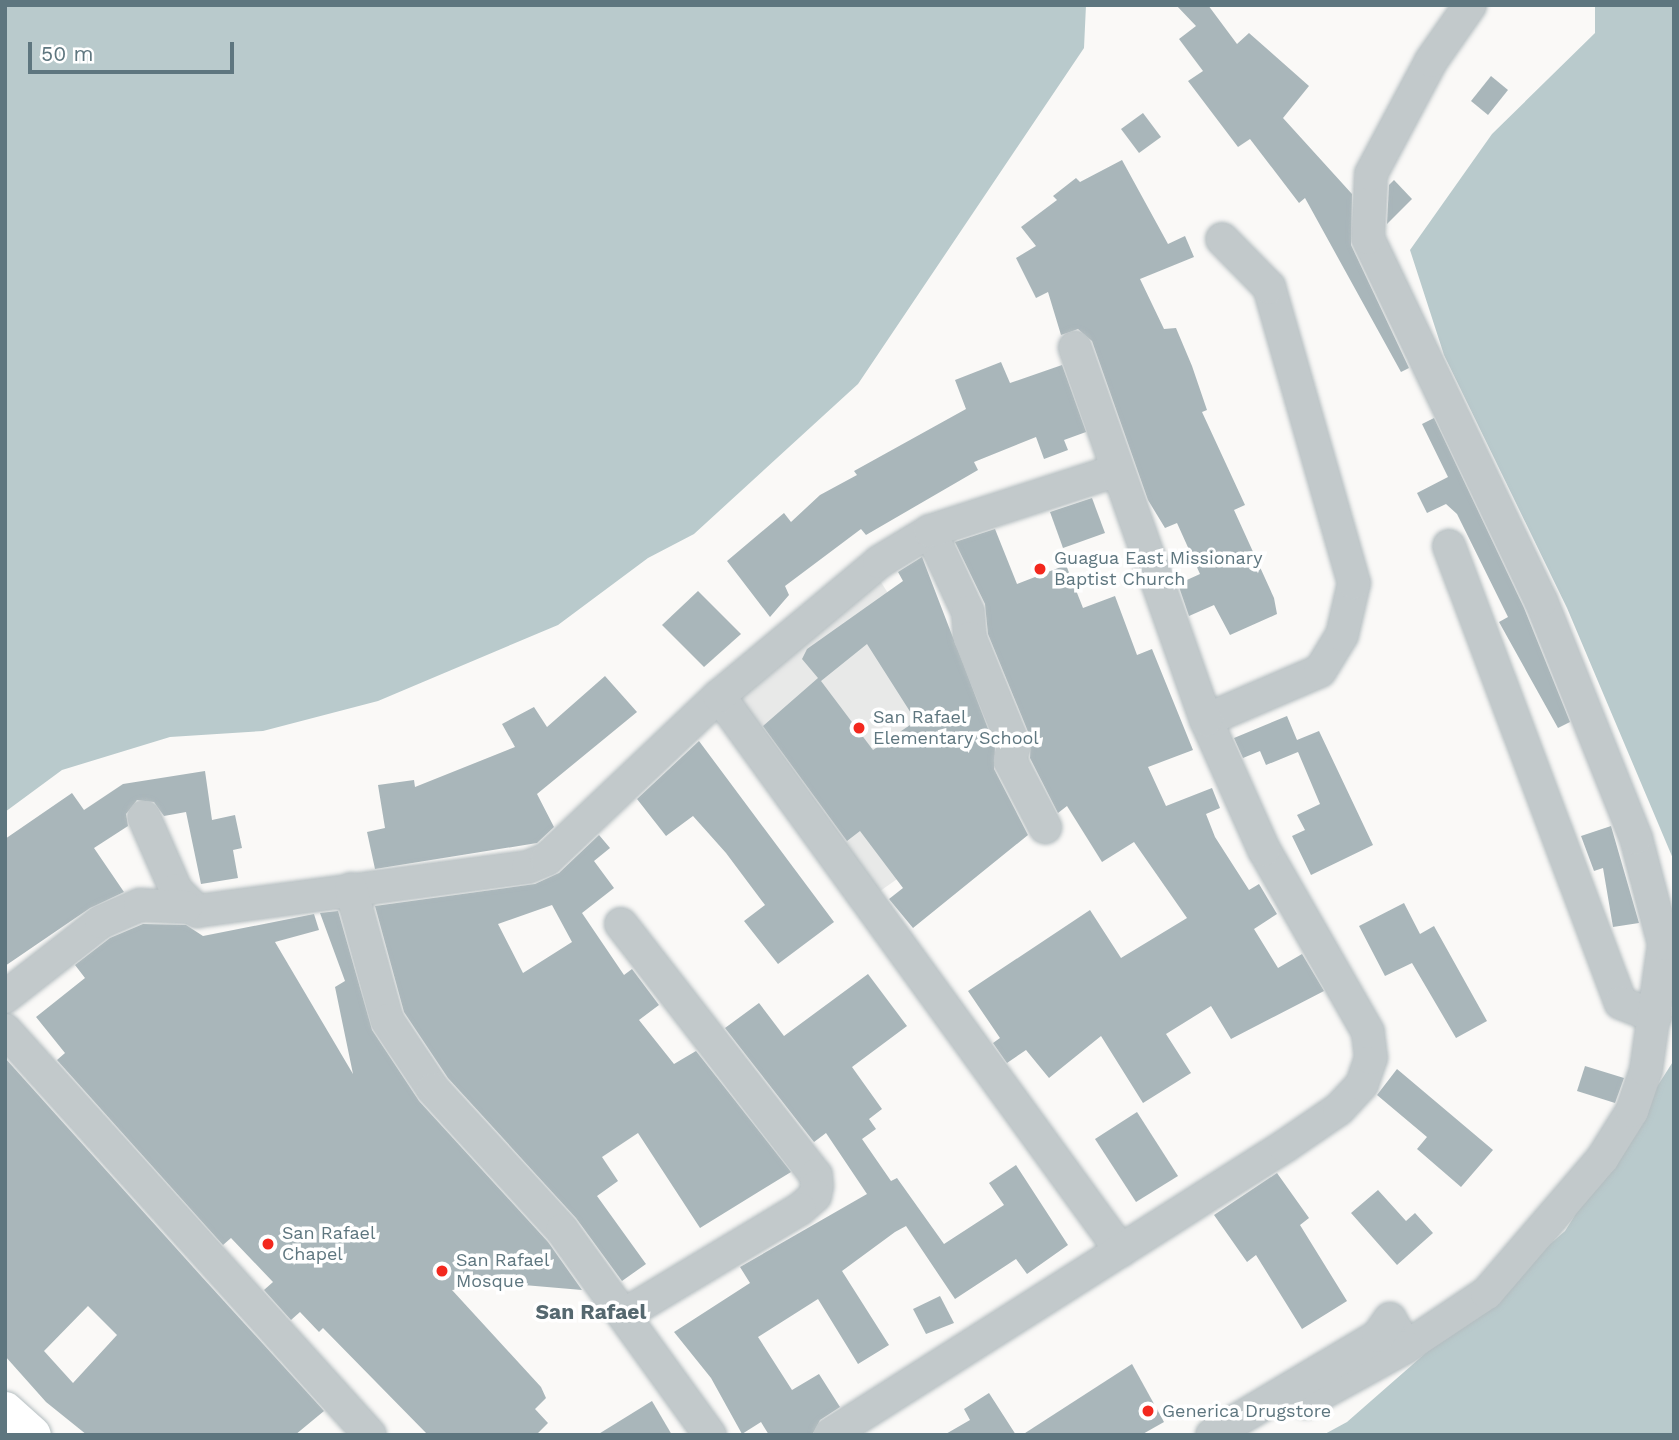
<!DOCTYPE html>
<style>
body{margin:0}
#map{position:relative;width:1679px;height:1440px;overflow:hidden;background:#faf9f7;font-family:"Work Sans",sans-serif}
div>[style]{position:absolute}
.built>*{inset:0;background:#e8e9e8}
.water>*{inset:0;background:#b9cacc}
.building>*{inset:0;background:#a9b6ba}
.roads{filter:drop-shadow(0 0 2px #b4bdc0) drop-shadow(0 0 2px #b4bdc0)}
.minor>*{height:32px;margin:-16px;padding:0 16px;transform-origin:16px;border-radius:16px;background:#c2c9cb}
.secondary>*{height:38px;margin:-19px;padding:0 19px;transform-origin:19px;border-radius:19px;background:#fff}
.dots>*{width:19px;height:19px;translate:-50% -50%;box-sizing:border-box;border:4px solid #fff;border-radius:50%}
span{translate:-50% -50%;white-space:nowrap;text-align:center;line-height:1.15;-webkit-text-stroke:7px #fff;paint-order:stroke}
.poi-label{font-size:18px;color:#5e767f}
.left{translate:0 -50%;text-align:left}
.quarter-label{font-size:21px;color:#55686f;font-weight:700}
.frame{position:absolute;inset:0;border:7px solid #5e767f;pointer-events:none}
.scale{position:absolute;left:28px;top:42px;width:206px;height:32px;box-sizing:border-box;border:4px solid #5e767f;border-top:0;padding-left:9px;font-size:21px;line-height:24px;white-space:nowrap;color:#5e767f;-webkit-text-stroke:5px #fff;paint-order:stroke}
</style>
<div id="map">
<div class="built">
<i style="clip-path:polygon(877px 576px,943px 679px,987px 815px,876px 894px,729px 698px)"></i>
</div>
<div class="water">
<i style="clip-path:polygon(5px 5px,1086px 5px,1084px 48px,858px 384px,694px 534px,648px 558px,558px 625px,378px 701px,263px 731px,170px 737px,62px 770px,5px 812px)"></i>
<i style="clip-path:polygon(1595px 5px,1674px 5px,1674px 861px,1567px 608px,1444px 355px,1410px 250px,1492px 134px,1595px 33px)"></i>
<i style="clip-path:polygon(1674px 1060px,1674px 1435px,1323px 1435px,1347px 1422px,1565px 1231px)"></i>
</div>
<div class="building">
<i style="clip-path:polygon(1176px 5px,1208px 5px,1237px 44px,1249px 33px,1309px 86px,1283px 118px,1352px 194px,1351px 245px,1409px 368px,1401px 372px,1305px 198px,1299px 203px,1250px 139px,1238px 147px,1188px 81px,1203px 71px,1179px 39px,1196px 26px)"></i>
<i style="clip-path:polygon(1491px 76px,1508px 90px,1488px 115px,1471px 101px)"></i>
<i style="clip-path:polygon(1143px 113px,1161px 137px,1139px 153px,1121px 129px)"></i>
<i style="clip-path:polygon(1122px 160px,1168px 244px,1185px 236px,1194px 257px,1140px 279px,1164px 329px,1176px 328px,1192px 366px,1207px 410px,1202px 412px,1245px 505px,1234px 510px,1274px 598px,1277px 614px,1230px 635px,1214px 605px,1189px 616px,1178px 584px,1200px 574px,1177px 523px,1165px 528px,1148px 500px,1092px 341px,1078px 329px,1061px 335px,1048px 292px,1036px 298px,1016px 258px,1036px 246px,1021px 227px,1057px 200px,1053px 196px,1076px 178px,1080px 182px)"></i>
<i style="clip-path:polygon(1394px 180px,1412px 199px,1387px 224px,1389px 185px)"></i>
<i style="clip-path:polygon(1001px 362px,1010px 383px,1062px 365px,1086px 432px,1064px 440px,1068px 450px,1044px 459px,1036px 437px,974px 462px,978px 470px,866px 535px,861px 529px,785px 586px,789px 595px,770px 617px,727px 561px,784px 513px,791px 522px,820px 495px,857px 475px,854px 471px,966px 409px,955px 380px)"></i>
<i style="clip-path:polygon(1434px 418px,1524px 608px,1570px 722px,1558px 728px,1499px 622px,1508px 617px,1457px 514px,1446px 504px,1427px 513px,1417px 493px,1448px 477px,1422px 424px)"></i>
<i style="clip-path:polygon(1092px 498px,1105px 533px,1063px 548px,1050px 512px)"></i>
<i style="clip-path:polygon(995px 529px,1017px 584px,1066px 565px,1083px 608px,1115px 596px,1137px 655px,1152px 649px,1193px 750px,1148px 767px,1166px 806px,1212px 788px,1220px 808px,1206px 814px,1215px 837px,1249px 890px,1259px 884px,1277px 914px,1254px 929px,1278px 968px,1302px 954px,1324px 991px,1231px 1039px,1211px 1006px,1166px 1034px,1191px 1073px,1143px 1103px,1101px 1036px,1049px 1078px,1026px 1050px,1007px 1063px,993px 1043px,1000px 1038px,968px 991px,1090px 910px,1121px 958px,1187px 918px,1134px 842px,1102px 862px,1067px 806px,1058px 813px,1030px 758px,1031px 739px,988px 634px,985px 604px,955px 542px)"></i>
<i style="clip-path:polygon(evenodd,922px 557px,995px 747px,994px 769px,1028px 835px,913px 928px,889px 899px,903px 888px,860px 831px,847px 841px,763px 726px,818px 678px,802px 659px,807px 649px,903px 581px,898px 572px,922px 557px,867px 644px,916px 721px,873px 750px,821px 681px,867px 644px)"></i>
<i style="clip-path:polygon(698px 591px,741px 634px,704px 667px,662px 625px)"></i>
<i style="clip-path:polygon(605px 676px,637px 712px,537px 794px,554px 827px,537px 843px,375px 869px,367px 832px,385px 828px,378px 785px,414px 780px,415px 787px,515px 747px,502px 724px,534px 707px,547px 727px)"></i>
<i style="clip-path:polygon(1287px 716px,1297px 740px,1319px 731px,1373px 845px,1311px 875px,1292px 836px,1305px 830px,1297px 815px,1320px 804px,1298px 752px,1266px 765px,1260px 751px,1243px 758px,1234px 738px)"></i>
<i style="clip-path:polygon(699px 741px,834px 922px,778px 964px,744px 921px,765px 905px,726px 853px,693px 816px,666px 836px,637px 799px)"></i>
<i style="clip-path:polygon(205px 771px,212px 820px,235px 815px,242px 848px,233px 850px,238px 878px,201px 884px,186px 812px,164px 816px,154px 802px,137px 800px,126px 814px,128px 826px,94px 848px,124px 892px,90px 908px,5px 966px,5px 839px,72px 793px,84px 810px,123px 784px)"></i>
<i style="clip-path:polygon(1611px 826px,1639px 923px,1613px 927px,1603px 868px,1594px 871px,1581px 836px)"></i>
<i style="clip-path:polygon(evenodd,599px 835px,610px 848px,594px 861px,614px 888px,582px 913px,624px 975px,632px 969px,659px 1005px,639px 1020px,674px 1064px,696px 1051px,791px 1172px,700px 1228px,638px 1133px,602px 1157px,618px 1181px,597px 1196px,646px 1264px,622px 1281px,576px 1218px,448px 1078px,404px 1012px,375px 906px,535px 884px,559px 873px,599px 835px,552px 905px,572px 942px,523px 973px,498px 924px,552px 905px)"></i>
<i style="clip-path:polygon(1404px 903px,1420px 934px,1434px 926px,1487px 1021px,1456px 1038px,1412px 963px,1385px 976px,1359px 926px)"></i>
<i style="clip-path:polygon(338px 911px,372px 1030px,419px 1101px,548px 1242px,582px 1290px,512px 1284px,452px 1290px,541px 1387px,546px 1398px,535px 1409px,548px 1423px,536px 1435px,428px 1435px,323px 1328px,319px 1332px,300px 1312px,291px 1320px,264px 1290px,273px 1282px,231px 1238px,223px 1245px,57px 1060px,65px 1053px,36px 1017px,85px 978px,75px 965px,110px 938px,143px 924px,186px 925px,203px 936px,314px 914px,319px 930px,275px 942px,353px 1074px,335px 987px,345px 981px,320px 913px)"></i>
<i style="clip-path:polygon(868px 974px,907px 1026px,852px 1067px,882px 1109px,869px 1119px,876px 1129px,862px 1139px,891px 1181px,897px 1178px,944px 1244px,1004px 1205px,989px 1183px,1016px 1165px,1068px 1245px,1027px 1274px,1016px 1259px,955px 1299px,906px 1226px,895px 1232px,842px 1271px,889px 1345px,858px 1364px,818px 1299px,758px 1337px,792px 1390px,819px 1374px,840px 1407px,820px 1420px,812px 1435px,769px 1435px,761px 1422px,742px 1434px,711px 1378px,674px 1332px,750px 1283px,740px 1267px,867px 1194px,826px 1133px,814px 1142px,725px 1028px,759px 1003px,784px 1036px)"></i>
<i style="clip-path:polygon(evenodd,5px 1058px,202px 1277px,324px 1411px,295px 1435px,87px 1435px,46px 1402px,5px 1356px,5px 1058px,88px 1306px,117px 1335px,73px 1383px,44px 1351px,88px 1306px)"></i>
<i style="clip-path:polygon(1585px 1066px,1624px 1078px,1615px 1103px,1577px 1091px)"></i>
<i style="clip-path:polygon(1397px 1069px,1493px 1150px,1461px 1187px,1417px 1149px,1427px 1137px,1377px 1095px)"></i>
<i style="clip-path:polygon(1137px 1112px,1178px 1176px,1136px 1202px,1095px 1139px)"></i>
<i style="clip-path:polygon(1277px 1173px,1309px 1218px,1300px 1225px,1347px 1301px,1302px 1329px,1256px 1255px,1247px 1262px,1214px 1215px)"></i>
<i style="clip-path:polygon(1378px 1190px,1406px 1221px,1415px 1213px,1433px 1233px,1397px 1265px,1351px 1213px)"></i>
<i style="clip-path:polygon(940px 1296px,954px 1323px,926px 1334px,913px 1309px)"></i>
<i style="clip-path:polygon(1132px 1364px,1164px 1422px,1141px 1435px,1022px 1435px)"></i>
<i style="clip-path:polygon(989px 1393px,1016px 1435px,944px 1435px,970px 1420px,964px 1409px)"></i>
<i style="clip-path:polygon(652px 1401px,672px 1435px,597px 1435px)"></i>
</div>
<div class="roads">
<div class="minor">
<i style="left:930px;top:531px;width:89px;rotate:64.9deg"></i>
<i style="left:968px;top:612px;width:26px;rotate:86deg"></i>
<i style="left:970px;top:638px;width:117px;rotate:67.8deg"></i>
<i style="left:1014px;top:746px;width:15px;rotate:106deg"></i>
<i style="left:1010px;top:760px;width:76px;rotate:62.4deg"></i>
<i style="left:1449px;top:546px;width:488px;rotate:69.4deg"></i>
<i style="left:1621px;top:1003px;width:37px;rotate:22deg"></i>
<i style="left:719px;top:696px;width:685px;rotate:54.08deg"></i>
<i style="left:1206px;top:720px;width:124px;rotate:-23.3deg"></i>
<i style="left:1320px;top:671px;width:42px;rotate:-58.6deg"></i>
<i style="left:1342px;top:635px;width:53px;rotate:-77deg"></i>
<i style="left:1354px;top:583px;width:308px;rotate:-106deg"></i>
<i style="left:1269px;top:287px;width:67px;rotate:-134.4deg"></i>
<i style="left:144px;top:817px;width:80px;rotate:66.3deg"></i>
<i style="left:176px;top:890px;width:30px;rotate:45deg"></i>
<i style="left:197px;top:911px;width:334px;rotate:-7.6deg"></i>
<i style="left:528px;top:867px;width:21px;rotate:-23deg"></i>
<i style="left:547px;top:859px;width:237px;rotate:-43.5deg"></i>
<i style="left:719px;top:696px;width:209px;rotate:-39.9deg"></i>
<i style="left:879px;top:562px;width:60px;rotate:-31.3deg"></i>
<i style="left:930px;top:531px;width:194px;rotate:-18deg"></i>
<i style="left:351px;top:889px;width:136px;rotate:74.6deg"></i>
<i style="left:387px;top:1020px;width:83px;rotate:56.3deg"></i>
<i style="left:433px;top:1089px;width:191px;rotate:47.5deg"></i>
<i style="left:562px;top:1230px;width:253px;rotate:54.2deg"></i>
<i style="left:621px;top:924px;width:318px;rotate:52.2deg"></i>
<i style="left:816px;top:1175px;width:11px;rotate:85deg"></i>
<i style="left:817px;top:1186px;width:10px;rotate:101deg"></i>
<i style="left:815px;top:1196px;width:20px;rotate:139deg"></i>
<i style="left:800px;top:1209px;width:204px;rotate:149deg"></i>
<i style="left:5px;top:997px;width:122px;rotate:-38deg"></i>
<i style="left:101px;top:922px;width:43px;rotate:-23.6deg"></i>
<i style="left:140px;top:905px;width:46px;rotate:2.5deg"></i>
<i style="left:5px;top:1030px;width:545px;rotate:47.97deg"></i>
<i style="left:1390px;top:1319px;width:32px;rotate:60deg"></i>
<i style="left:1406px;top:1347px;width:97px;rotate:-33.7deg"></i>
<i style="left:1487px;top:1293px;width:177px;rotate:-49.4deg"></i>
<i style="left:1602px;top:1159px;width:57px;rotate:-58deg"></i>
<i style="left:1632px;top:1111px;width:43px;rotate:-71.1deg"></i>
<i style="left:1646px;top:1070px;width:127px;rotate:-81.9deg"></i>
<i style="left:1664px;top:944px;width:110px;rotate:-104.8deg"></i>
<i style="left:1636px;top:838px;width:255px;rotate:-111.8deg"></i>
<i style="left:1541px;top:601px;width:402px;rotate:-115.5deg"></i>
<i style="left:1368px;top:238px;width:64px;rotate:-87.3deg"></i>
<i style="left:1371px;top:174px;width:128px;rotate:-62deg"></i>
<i style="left:1431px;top:61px;width:68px;rotate:-55.1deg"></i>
<i style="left:1306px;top:1402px;width:114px;rotate:-28.8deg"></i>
<i style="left:830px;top:1435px;width:539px;rotate:-32.42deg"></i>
<i style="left:1285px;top:1146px;width:65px;rotate:-34.4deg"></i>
<i style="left:1339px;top:1109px;width:34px;rotate:-47deg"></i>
<i style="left:1362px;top:1084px;width:28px;rotate:-71deg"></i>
<i style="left:1371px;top:1058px;width:26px;rotate:-97deg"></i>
<i style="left:1368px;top:1032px;width:210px;rotate:-119.7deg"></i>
<i style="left:1264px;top:850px;width:142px;rotate:-114deg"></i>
<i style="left:1206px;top:720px;width:395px;rotate:-109.4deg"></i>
<i style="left:1212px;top:1435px;width:193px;rotate:-30.8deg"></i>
<i style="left:1378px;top:1336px;width:21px;rotate:-55deg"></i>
</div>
<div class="secondary">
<i style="left:5px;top:1411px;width:36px;rotate:42deg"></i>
</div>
</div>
<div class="dots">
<i style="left:1040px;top:569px;background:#f3281e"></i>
<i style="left:859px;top:728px;background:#f3281e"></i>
<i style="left:268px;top:1244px;background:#f3281e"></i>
<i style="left:442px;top:1271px;background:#f3281e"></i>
<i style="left:1148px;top:1411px;background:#f3281e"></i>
</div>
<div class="poi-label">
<span class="left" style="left:1054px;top:569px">Guagua East Missionary<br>Baptist Church</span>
<span class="left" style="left:873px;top:728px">San Rafael<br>Elementary School</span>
<span class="left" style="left:282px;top:1244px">San Rafael<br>Chapel</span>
<span class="left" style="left:456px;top:1271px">San Rafael<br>Mosque</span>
<span class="left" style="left:1162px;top:1411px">Generica Drugstore</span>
</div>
<div class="quarter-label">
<span style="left:591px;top:1312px">San Rafael</span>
</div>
<div class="frame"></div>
<div class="scale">50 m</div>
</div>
